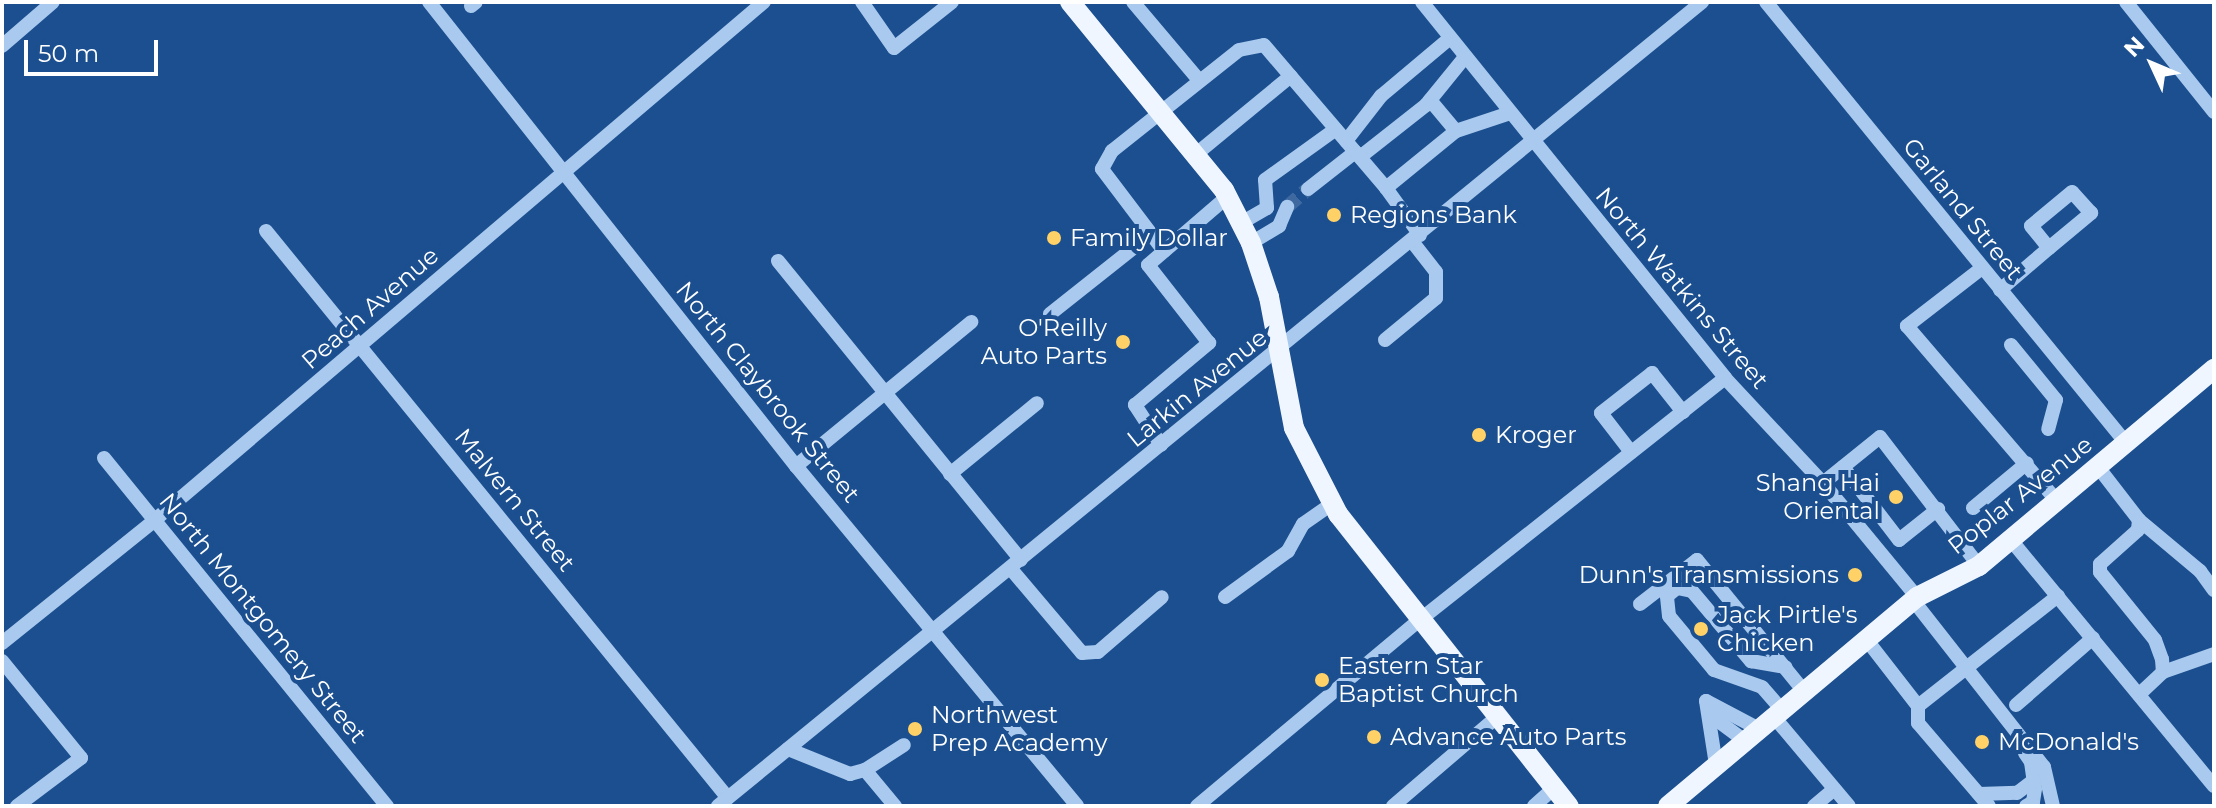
<!DOCTYPE html>
<style>
body{margin:0}
#map{position:relative;width:2216px;height:808px;overflow:hidden;background:#1b4f8f;font-family:Montserrat,sans-serif}
div>[style]{position:absolute}
.minor-tunnel>*{height:14px;margin-top:-7px;transform-origin:0;background:repeating-linear-gradient(90deg,#3d69a0 0 14px,transparent 0 21px)}
.minor>*{height:14px;margin:-7px;padding:0 7px;transform-origin:7px;border-radius:7px;background:#a9c9ee}
.major>*{height:20px;margin:-10px;padding:0 10px;transform-origin:10px;border-radius:10px;background:#f0f6ff}
.dots>*{width:22px;height:22px;translate:-50% -50%;box-sizing:border-box;border:4px solid #1b4f8f;border-radius:50%}
span{translate:-50% -50%;white-space:nowrap;text-align:center;line-height:1.15;-webkit-text-stroke:8px #1b4f8f;paint-order:stroke}
.street-label{font-size:24px;color:#fff}
.poi-label{font-size:24px;color:#fff}
.left{translate:0 -50%;text-align:left}
.right{translate:-100% -50%;text-align:right}
.frame{position:absolute;inset:0;border:4px solid #fff;pointer-events:none}
.north{position:absolute;left:2112px;top:24px;width:80px;height:80px;-webkit-text-stroke:6px #1b4f8f;paint-order:stroke;rotate:314deg;font-size:22px;font-weight:700;line-height:32px;text-align:center;color:#fff}
.north::after{content:'';display:block;margin:auto;width:28px;height:36px;background:#fff;clip-path:polygon(50% 0,100% 100%,50% 72%,0 100%)}
.scale{position:absolute;left:24px;top:40px;width:134px;height:36px;box-sizing:border-box;border:4px solid #fff;border-top:0;padding-left:10px;font-size:24px;line-height:28px;white-space:nowrap;color:#fff;-webkit-text-stroke:6px #1b4f8f;paint-order:stroke}
</style>
<div id="map">
<div class="minor-tunnel">
<i style="left:1287px;top:207px;width:28px;rotate:-41deg"></i>
</div>
<div class="minor">
<i style="left:429px;top:2px;width:592px;rotate:51.66deg"></i>
<i style="left:796px;top:466px;width:441px;rotate:50.4deg"></i>
<i style="left:862px;top:2px;width:56px;rotate:55.2deg"></i>
<i style="left:894px;top:48px;width:74px;rotate:-38.4deg"></i>
<i style="left:1133px;top:2px;width:102px;rotate:49.8deg"></i>
<i style="left:1422px;top:2px;width:483px;rotate:51.1deg"></i>
<i style="left:1725px;top:378px;width:144px;rotate:47deg"></i>
<i style="left:1823px;top:483px;width:148px;rotate:50.5deg"></i>
<i style="left:1766px;top:2px;width:569px;rotate:50.77deg"></i>
<i style="left:2126px;top:2px;width:141px;rotate:51.3deg"></i>
<i style="left:471px;top:6px;width:6px;rotate:-39deg"></i>
<i style="left:2px;top:46px;width:67px;rotate:-40.8deg"></i>
<i style="left:1430px;top:100px;width:40px;rotate:50deg"></i>
<i style="left:1346px;top:141px;width:57px;rotate:-52.1deg"></i>
<i style="left:1381px;top:96px;width:90px;rotate:-40deg"></i>
<i style="left:1195px;top:155px;width:124px;rotate:-39.5deg"></i>
<i style="left:1360px;top:157px;width:84px;rotate:-38.2deg"></i>
<i style="left:1426px;top:105px;width:62px;rotate:-50.9deg"></i>
<i style="left:1308px;top:189px;width:60px;rotate:-38.2deg"></i>
<i style="left:1241px;top:223px;width:30px;rotate:-30deg"></i>
<i style="left:1267px;top:208px;width:28px;rotate:-94deg"></i>
<i style="left:1265px;top:180px;width:87px;rotate:-35.7deg"></i>
<i style="left:266px;top:231px;width:731px;rotate:50.83deg"></i>
<i style="left:1420px;top:235px;width:58px;rotate:-125.9deg"></i>
<i style="left:1386px;top:188px;width:90px;rotate:-39.2deg"></i>
<i style="left:1456px;top:131px;width:57px;rotate:-18.4deg"></i>
<i style="left:1251px;top:243px;width:33px;rotate:-31deg"></i>
<i style="left:1279px;top:226px;width:21px;rotate:-67deg"></i>
<i style="left:1164px;top:251px;width:103px;rotate:-127.1deg"></i>
<i style="left:1102px;top:169px;width:21px;rotate:-61deg"></i>
<i style="left:1112px;top:151px;width:162px;rotate:-38.5deg"></i>
<i style="left:1239px;top:50px;width:25px;rotate:-11deg"></i>
<i style="left:1264px;top:45px;width:188px;rotate:49.5deg"></i>
<i style="left:778px;top:261px;width:385px;rotate:50.9deg"></i>
<i style="left:1982px;top:268px;width:95px;rotate:142.3deg"></i>
<i style="left:1907px;top:326px;width:230px;rotate:49.4deg"></i>
<i style="left:2000px;top:290px;width:65px;rotate:-40.6deg"></i>
<i style="left:2049px;top:248px;width:55px;rotate:-39.8deg"></i>
<i style="left:2091px;top:213px;width:28px;rotate:-132deg"></i>
<i style="left:2072px;top:192px;width:53px;rotate:140.3deg"></i>
<i style="left:2031px;top:226px;width:28px;rotate:51deg"></i>
<i style="left:1050px;top:314px;width:129px;rotate:-38.4deg"></i>
<i style="left:1385px;top:340px;width:66px;rotate:-39.5deg"></i>
<i style="left:1436px;top:298px;width:26px;rotate:-90deg"></i>
<i style="left:1436px;top:272px;width:39px;rotate:-128deg"></i>
<i style="left:2011px;top:345px;width:71px;rotate:50.7deg"></i>
<i style="left:2056px;top:400px;width:30px;rotate:105deg"></i>
<i style="left:1161px;top:445px;width:48px;rotate:-123deg"></i>
<i style="left:1135px;top:405px;width:97px;rotate:-40deg"></i>
<i style="left:1209px;top:343px;width:99px;rotate:-128deg"></i>
<i style="left:1148px;top:265px;width:104px;rotate:-40.7deg"></i>
<i style="left:1631px;top:452px;width:49px;rotate:-127.6deg"></i>
<i style="left:1601px;top:413px;width:65px;rotate:-38.1deg"></i>
<i style="left:1652px;top:373px;width:50px;rotate:51.5deg"></i>
<i style="left:104px;top:458px;width:449px;rotate:50.9deg"></i>
<i style="left:796px;top:466px;width:227px;rotate:-39.4deg"></i>
<i style="left:1843px;top:467px;width:92px;rotate:52.5deg"></i>
<i style="left:1899px;top:540px;width:50px;rotate:-38.5deg"></i>
<i style="left:2098px;top:467px;width:67px;rotate:52.3deg"></i>
<i style="left:2139px;top:520px;width:10px;rotate:96deg"></i>
<i style="left:2138px;top:530px;width:51px;rotate:138.2deg"></i>
<i style="left:2100px;top:564px;width:8px;rotate:90deg"></i>
<i style="left:2100px;top:572px;width:87px;rotate:51deg"></i>
<i style="left:2155px;top:640px;width:20px;rotate:70deg"></i>
<i style="left:2162px;top:659px;width:13px;rotate:86deg"></i>
<i style="left:2163px;top:672px;width:33px;rotate:137deg"></i>
<i style="left:950px;top:474px;width:112px;rotate:-39.2deg"></i>
<i style="left:1823px;top:483px;width:73px;rotate:-38.9deg"></i>
<i style="left:1880px;top:437px;width:163px;rotate:52.5deg"></i>
<i style="left:1973px;top:508px;width:70px;rotate:-39.8deg"></i>
<i style="left:2139px;top:520px;width:80px;rotate:39.9deg"></i>
<i style="left:2200px;top:571px;width:24px;rotate:54deg"></i>
<i style="left:2011px;top:540px;width:319px;rotate:50.5deg"></i>
<i style="left:1011px;top:569px;width:110px;rotate:49.8deg"></i>
<i style="left:1082px;top:653px;width:16px;rotate:-4deg"></i>
<i style="left:1098px;top:652px;width:84px;rotate:-40.7deg"></i>
<i style="left:1225px;top:597px;width:78px;rotate:-36.1deg"></i>
<i style="left:1288px;top:551px;width:31px;rotate:-61deg"></i>
<i style="left:1303px;top:524px;width:35px;rotate:-35deg"></i>
<i style="left:1913px;top:600px;width:212px;rotate:51.9deg"></i>
<i style="left:2044px;top:767px;width:40px;rotate:77deg"></i>
<i style="left:1640px;top:604px;width:72px;rotate:-37.7deg"></i>
<i style="left:1697px;top:560px;width:169px;rotate:50.8deg"></i>
<i style="left:1866px;top:639px;width:85px;rotate:52.2deg"></i>
<i style="left:1918px;top:706px;width:178px;rotate:-38.2deg"></i>
<i style="left:2px;top:643px;width:198px;rotate:-38.8deg"></i>
<i style="left:156px;top:519px;width:798px;rotate:-40.38deg"></i>
<i style="left:2px;top:661px;width:125px;rotate:50.8deg"></i>
<i style="left:81px;top:758px;width:80px;rotate:143.1deg"></i>
<i style="left:2163px;top:672px;width:54px;rotate:-19.4deg"></i>
<i style="left:1706px;top:701px;width:65px;rotate:81.1deg"></i>
<i style="left:1706px;top:701px;width:60px;rotate:27.8deg"></i>
<i style="left:2016px;top:705px;width:102px;rotate:-41deg"></i>
<i style="left:1918px;top:706px;width:17px;rotate:90deg"></i>
<i style="left:1918px;top:723px;width:109px;rotate:49.5deg"></i>
<i style="left:1782px;top:710px;width:30px;rotate:-131deg"></i>
<i style="left:1762px;top:687px;width:51px;rotate:-160.5deg"></i>
<i style="left:1714px;top:670px;width:70px;rotate:-129.8deg"></i>
<i style="left:1669px;top:616px;width:20px;rotate:-96deg"></i>
<i style="left:1667px;top:596px;width:13px;rotate:-39deg"></i>
<i style="left:1677px;top:588px;width:15px;rotate:11deg"></i>
<i style="left:1692px;top:591px;width:92px;rotate:49.9deg"></i>
<i style="left:1751px;top:661px;width:35px;rotate:10deg"></i>
<i style="left:1710px;top:715px;width:44px;rotate:36.6deg"></i>
<i style="left:1774px;top:717px;width:116px;rotate:49.9deg"></i>
<i style="left:788px;top:749px;width:67px;rotate:22deg"></i>
<i style="left:850px;top:774px;width:16px;rotate:-15deg"></i>
<i style="left:865px;top:770px;width:47px;rotate:50.2deg"></i>
<i style="left:2025px;top:753px;width:11px;rotate:56deg"></i>
<i style="left:2031px;top:762px;width:27px;rotate:82deg"></i>
<i style="left:2035px;top:789px;width:13px;rotate:99deg"></i>
<i style="left:2033px;top:802px;width:8px;rotate:150deg"></i>
<i style="left:865px;top:770px;width:46px;rotate:-32.7deg"></i>
<i style="left:1979px;top:794px;width:38px;rotate:-2deg"></i>
<i style="left:2017px;top:793px;width:21px;rotate:-37deg"></i>
<i style="left:718px;top:806px;width:1271px;rotate:-39.25deg"></i>
<i style="left:1197px;top:806px;width:292px;rotate:-39.9deg"></i>
<i style="left:1421px;top:619px;width:388px;rotate:-38.4deg"></i>
<i style="left:1393px;top:806px;width:138px;rotate:-40.6deg"></i>
<i style="left:1534px;top:806px;width:27px;rotate:-42deg"></i>
<i style="left:1814px;top:806px;width:26px;rotate:-40deg"></i>
</div>
<div class="major">
<i style="left:1070px;top:2px;width:243px;rotate:50.7deg"></i>
<i style="left:1224px;top:190px;width:59px;rotate:63deg"></i>
<i style="left:1251px;top:243px;width:57px;rotate:71.6deg"></i>
<i style="left:1269px;top:297px;width:133px;rotate:79.2deg"></i>
<i style="left:1294px;top:428px;width:97px;rotate:62.9deg"></i>
<i style="left:1338px;top:514px;width:372px;rotate:51.7deg"></i>
<i style="left:1668px;top:806px;width:325px;rotate:-40deg"></i>
<i style="left:1917px;top:597px;width:69px;rotate:-26.6deg"></i>
<i style="left:1979px;top:566px;width:307px;rotate:-40deg"></i>
</div>
<div class="dots">
<i style="left:1334px;top:215px;background:#ffd166"></i>
<i style="left:1054px;top:238px;background:#ffd166"></i>
<i style="left:1123px;top:342px;background:#ffd166"></i>
<i style="left:1479px;top:435px;background:#ffd166"></i>
<i style="left:1896px;top:497px;background:#ffd166"></i>
<i style="left:1855px;top:575px;background:#ffd166"></i>
<i style="left:1701px;top:629px;background:#ffd166"></i>
<i style="left:1322px;top:680px;background:#ffd166"></i>
<i style="left:915px;top:729px;background:#ffd166"></i>
<i style="left:1374px;top:737px;background:#ffd166"></i>
<i style="left:1982px;top:742px;background:#ffd166"></i>
</div>
<div class="street-label">
<span style="left:1963px;top:209px;rotate:51deg">Garland Street</span>
<span style="left:1682px;top:288px;rotate:50deg">North Watkins Street</span>
<span style="left:370px;top:308px;rotate:-41deg">Peach Avenue</span>
<span style="left:1197px;top:388px;rotate:-39deg">Larkin Avenue</span>
<span style="left:768px;top:392px;rotate:51deg">North Claybrook Street</span>
<span style="left:2020px;top:495px;rotate:-38deg">Poplar Avenue</span>
<span style="left:515px;top:500px;rotate:51deg">Malvern Street</span>
<span style="left:263px;top:618px;rotate:51deg">North Montgomery Street</span>
</div>
<div class="poi-label">
<span class="left" style="left:1350px;top:215px">Regions Bank</span>
<span class="left" style="left:1070px;top:238px">Family Dollar</span>
<span class="right" style="left:1107px;top:342px">O'Reilly<br>Auto Parts</span>
<span class="left" style="left:1495px;top:435px">Kroger</span>
<span class="right" style="left:1880px;top:497px">Shang Hai<br>Oriental</span>
<span class="right" style="left:1839px;top:575px">Dunn's Transmissions</span>
<span class="left" style="left:1717px;top:629px">Jack Pirtle's<br>Chicken</span>
<span class="left" style="left:1338px;top:680px">Eastern Star<br>Baptist Church</span>
<span class="left" style="left:931px;top:729px">Northwest<br>Prep Academy</span>
<span class="left" style="left:1390px;top:737px">Advance Auto Parts</span>
<span class="left" style="left:1998px;top:742px">McDonald's</span>
</div>
<div class="frame"></div>
<div class="north">N</div>
<div class="scale">50 m</div>
</div>
